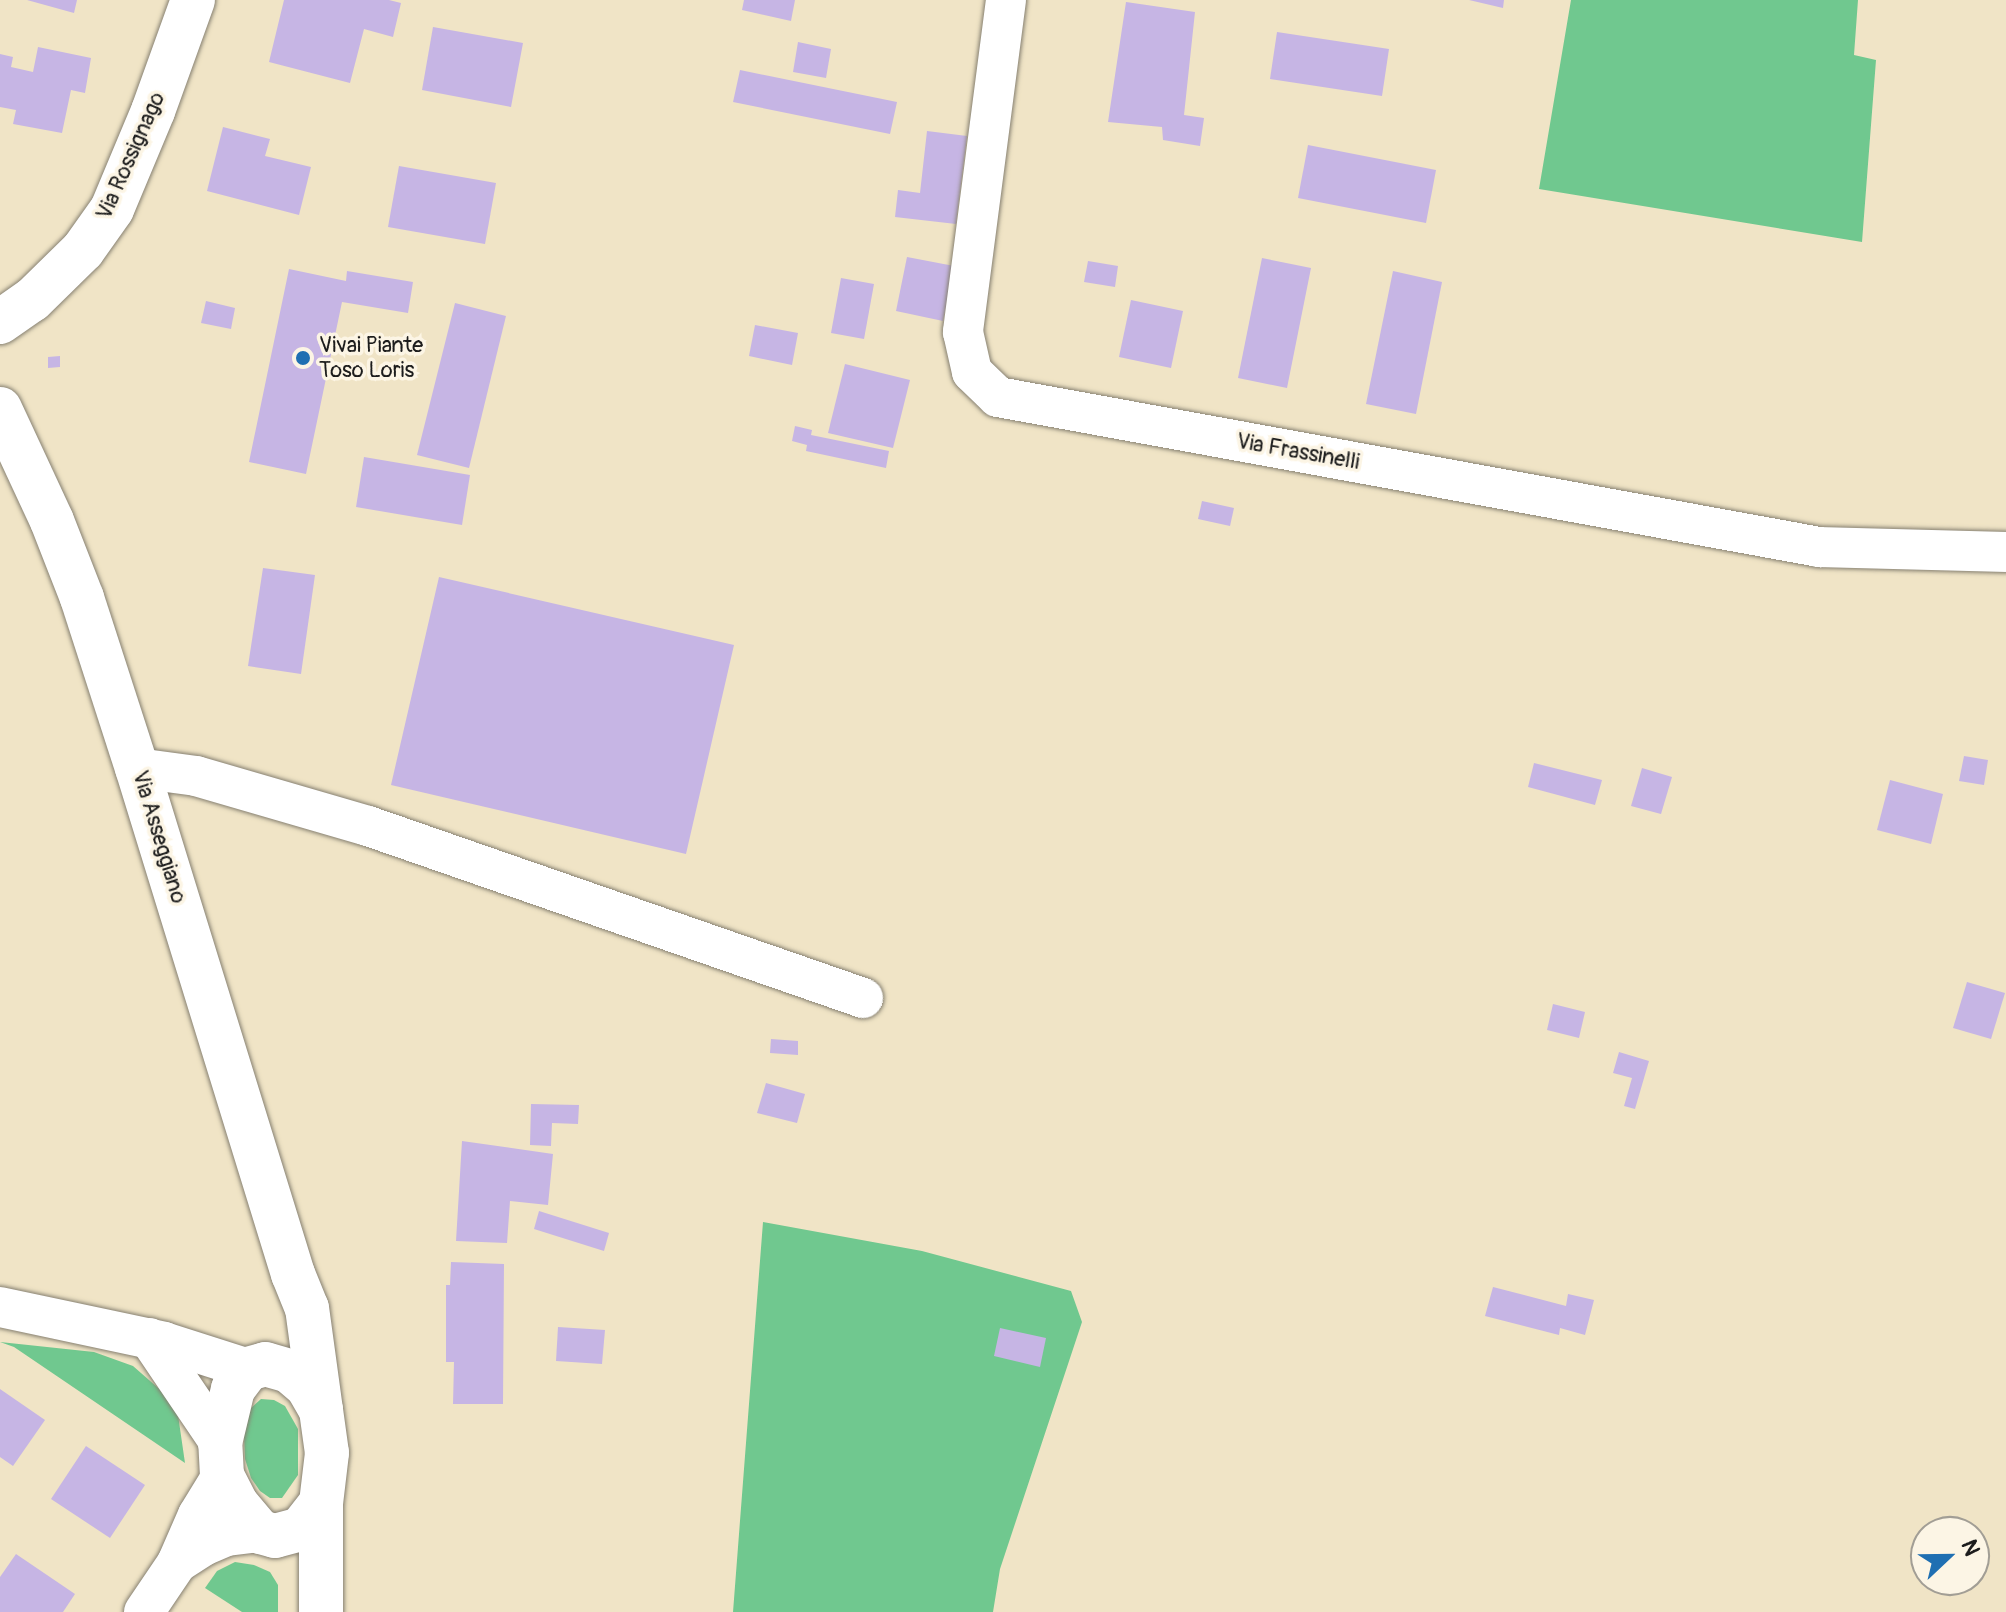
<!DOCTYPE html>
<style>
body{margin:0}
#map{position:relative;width:2006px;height:1612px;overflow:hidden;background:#f0e4c6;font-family:Pangolin,sans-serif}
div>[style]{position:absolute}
.green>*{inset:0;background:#70c88f}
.building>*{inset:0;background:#c6b5e4}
.roads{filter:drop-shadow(0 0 2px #868071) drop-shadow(0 0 2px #868071)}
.minor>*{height:40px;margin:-20px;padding:0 20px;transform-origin:20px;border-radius:20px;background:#fff}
.tertiary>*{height:44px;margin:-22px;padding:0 22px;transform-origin:22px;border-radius:22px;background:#fff}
.dots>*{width:22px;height:22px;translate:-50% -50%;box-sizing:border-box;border:4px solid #fcf5e5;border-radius:50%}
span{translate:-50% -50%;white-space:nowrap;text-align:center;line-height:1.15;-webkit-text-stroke:7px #fcf5e5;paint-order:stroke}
.street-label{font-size:22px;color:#1c1c1c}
.poi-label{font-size:22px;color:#1c1c1c}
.left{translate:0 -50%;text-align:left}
.north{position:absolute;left:1910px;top:1516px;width:80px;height:80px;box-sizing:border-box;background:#fcf5e5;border:2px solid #a29e95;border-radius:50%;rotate:68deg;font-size:22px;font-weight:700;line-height:32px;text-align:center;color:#1c1c1c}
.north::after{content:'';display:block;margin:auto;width:28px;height:36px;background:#1f6fb2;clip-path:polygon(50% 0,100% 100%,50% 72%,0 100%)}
</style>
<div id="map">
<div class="green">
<i style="clip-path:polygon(1571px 0,1858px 0,1854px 55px,1876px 60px,1862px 242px,1539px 189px)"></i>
<i style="clip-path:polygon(763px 1222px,922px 1251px,1071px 1291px,1082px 1322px,1000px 1569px,993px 1612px,733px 1612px)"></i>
<i style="clip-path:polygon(0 1342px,94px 1352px,133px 1366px,165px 1394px,178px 1415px,185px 1463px,14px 1347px)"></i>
<i style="clip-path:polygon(261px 1399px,274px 1400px,285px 1406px,298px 1429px,298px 1475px,282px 1498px,270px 1498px,260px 1491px,251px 1478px,245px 1459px,244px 1436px,251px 1408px)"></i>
<i style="clip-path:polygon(235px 1562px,254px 1565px,270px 1572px,278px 1585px,278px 1612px,242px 1612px,205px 1588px,217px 1571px)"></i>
</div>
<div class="building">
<i style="clip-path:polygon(27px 0,77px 0,74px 13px)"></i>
<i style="clip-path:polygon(284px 0,389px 0,401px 3px,393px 37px,364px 29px,350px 83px,269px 62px)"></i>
<i style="clip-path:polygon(744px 0,795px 0,791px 21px,742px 10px)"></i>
<i style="clip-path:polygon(1469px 0,1504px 0,1503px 8px)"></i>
<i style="clip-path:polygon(1126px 2px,1195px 12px,1184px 115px,1204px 118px,1200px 146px,1163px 140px,1162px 127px,1108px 122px)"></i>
<i style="clip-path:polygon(433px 27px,523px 43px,511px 107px,422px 90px)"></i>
<i style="clip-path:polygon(1277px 32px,1389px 49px,1382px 96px,1270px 79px)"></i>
<i style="clip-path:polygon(798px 42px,831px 49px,826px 78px,793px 72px)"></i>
<i style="clip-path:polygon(38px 47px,91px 58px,85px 93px,71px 90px,62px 133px,13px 124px,16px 110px,0 107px,0 54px,13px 57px,11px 67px,33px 72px)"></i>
<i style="clip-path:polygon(740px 70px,897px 102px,890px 134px,733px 102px)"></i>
<i style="clip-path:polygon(223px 127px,270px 139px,265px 156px,311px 167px,299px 215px,207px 191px)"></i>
<i style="clip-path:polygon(927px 131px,967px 136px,956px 224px,895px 217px,898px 190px,920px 193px)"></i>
<i style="clip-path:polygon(1308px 145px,1436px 170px,1426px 223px,1298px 198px)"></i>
<i style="clip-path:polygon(399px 166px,496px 183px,485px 244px,388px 227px)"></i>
<i style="clip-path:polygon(907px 257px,954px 266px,943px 321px,896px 311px)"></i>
<i style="clip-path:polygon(1262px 258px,1311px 268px,1287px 388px,1238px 378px)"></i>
<i style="clip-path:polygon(1088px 261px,1118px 266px,1115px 287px,1084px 282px)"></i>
<i style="clip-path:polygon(289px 269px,346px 281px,347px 271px,413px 282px,408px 313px,342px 302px,306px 474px,249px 462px)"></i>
<i style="clip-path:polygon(1393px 271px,1442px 282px,1416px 414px,1366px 404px)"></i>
<i style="clip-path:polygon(841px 278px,874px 284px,864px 339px,831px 333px)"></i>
<i style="clip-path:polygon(1131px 300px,1183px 311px,1171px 368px,1119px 357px)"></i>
<i style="clip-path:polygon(206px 301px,235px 308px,231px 329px,201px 323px)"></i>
<i style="clip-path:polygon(455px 303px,506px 316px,469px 468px,417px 455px)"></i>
<i style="clip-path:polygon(755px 325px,798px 333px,792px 365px,749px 356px)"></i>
<i style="clip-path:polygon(60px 356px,60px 367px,48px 368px,48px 357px)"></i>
<i style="clip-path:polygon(845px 364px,910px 380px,893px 448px,828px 433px)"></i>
<i style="clip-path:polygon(795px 426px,812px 430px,811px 435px,889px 451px,886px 468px,806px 451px,807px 445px,792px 441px)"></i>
<i style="clip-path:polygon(364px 457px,470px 475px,462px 525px,356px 507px)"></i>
<i style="clip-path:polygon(1202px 501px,1234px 508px,1230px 526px,1198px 519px)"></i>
<i style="clip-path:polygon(263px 568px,315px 575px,301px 674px,248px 666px)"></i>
<i style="clip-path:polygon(439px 577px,734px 645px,686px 854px,391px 785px)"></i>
<i style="clip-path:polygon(1964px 756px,1988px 760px,1984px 785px,1959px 781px)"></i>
<i style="clip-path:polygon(1534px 763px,1602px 780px,1595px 805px,1528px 787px)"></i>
<i style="clip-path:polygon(1642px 768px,1672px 777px,1661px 814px,1631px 806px)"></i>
<i style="clip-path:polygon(1890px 780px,1943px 794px,1931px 844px,1877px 830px)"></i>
<i style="clip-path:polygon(1967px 982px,2005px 993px,1991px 1039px,1953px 1028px)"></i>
<i style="clip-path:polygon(1553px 1004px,1585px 1012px,1579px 1038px,1547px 1030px)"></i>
<i style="clip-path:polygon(771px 1039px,798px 1041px,798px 1055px,770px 1053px)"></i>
<i style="clip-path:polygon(1619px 1052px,1649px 1061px,1635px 1109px,1624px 1106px,1632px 1078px,1613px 1073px)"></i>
<i style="clip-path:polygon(766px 1083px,805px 1094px,797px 1123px,757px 1113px)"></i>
<i style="clip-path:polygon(531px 1104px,579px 1105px,578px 1124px,552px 1123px,551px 1146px,530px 1145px)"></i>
<i style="clip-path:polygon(462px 1141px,553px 1154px,548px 1205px,510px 1201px,507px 1243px,456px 1241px)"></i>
<i style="clip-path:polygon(539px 1211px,609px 1233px,604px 1251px,534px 1229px)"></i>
<i style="clip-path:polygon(451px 1262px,504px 1264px,503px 1404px,453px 1404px,454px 1362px,446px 1362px,446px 1285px,450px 1285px)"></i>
<i style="clip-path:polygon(1493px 1287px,1566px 1306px,1568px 1294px,1594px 1300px,1585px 1335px,1560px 1328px,1559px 1335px,1485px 1316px)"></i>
<i style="clip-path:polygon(558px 1327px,605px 1330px,602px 1364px,556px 1361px)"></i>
<i style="clip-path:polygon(1000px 1328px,1046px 1338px,1040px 1367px,994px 1356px)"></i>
<i style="clip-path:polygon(0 1389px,45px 1420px,13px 1466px,0 1457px)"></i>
<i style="clip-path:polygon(86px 1446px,145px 1485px,110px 1538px,51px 1499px)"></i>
<i style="clip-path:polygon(16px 1554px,75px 1594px,63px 1612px,0 1612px,0 1577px)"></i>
</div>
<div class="roads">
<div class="minor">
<i style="left:1006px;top:0;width:335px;rotate:97.4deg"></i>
<i style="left:963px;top:332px;width:41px;rotate:77.3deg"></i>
<i style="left:972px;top:372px;width:36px;rotate:44deg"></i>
<i style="left:998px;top:397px;width:835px;rotate:10.35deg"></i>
<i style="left:1819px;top:547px;width:187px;rotate:1.5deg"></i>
<i style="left:137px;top:768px;width:60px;rotate:7.7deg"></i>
<i style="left:196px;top:776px;width:179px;rotate:16.2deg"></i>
<i style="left:368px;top:826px;width:524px;rotate:19.16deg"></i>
<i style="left:0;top:1307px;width:168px;rotate:12deg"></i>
<i style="left:164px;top:1342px;width:88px;rotate:17.8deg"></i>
<i style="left:149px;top:1338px;width:127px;rotate:55.9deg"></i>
<i style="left:177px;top:1563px;width:31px;rotate:-33deg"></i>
<i style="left:203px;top:1546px;width:26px;rotate:-23deg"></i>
<i style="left:227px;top:1536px;width:33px;rotate:-7deg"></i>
<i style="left:144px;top:1612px;width:59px;rotate:-56deg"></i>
<i style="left:177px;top:1563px;width:52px;rotate:-66.4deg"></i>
<i style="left:198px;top:1515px;width:46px;rotate:-58.4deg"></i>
</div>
<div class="tertiary">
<i style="left:0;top:322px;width:39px;rotate:-35deg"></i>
<i style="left:32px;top:300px;width:71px;rotate:-44.4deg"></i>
<i style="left:83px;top:250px;width:50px;rotate:-54.7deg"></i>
<i style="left:112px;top:209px;width:106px;rotate:-67.3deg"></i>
<i style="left:153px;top:111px;width:118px;rotate:-70.2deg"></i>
<i style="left:0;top:409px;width:123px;rotate:65.1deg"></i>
<i style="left:52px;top:521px;width:83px;rotate:68.7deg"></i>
<i style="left:82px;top:598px;width:179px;rotate:72.1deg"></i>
<i style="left:137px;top:768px;width:530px;rotate:72.87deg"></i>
<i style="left:293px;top:1274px;width:37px;rotate:68deg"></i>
<i style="left:307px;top:1308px;width:103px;rotate:82.2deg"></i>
<i style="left:265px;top:1364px;width:25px;rotate:16deg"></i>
<i style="left:289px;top:1371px;width:23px;rotate:40deg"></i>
<i style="left:307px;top:1386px;width:28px;rotate:60deg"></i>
<i style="left:321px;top:1410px;width:43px;rotate:82.1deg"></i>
<i style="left:327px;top:1453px;width:50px;rotate:96.8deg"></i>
<i style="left:321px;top:1503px;width:33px;rotate:128deg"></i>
<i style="left:301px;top:1529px;width:27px;rotate:165deg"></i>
<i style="left:275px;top:1536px;width:16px;rotate:-165deg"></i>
<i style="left:260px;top:1532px;width:38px;rotate:-130deg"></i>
<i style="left:236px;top:1503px;width:30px;rotate:-117deg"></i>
<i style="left:222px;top:1476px;width:33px;rotate:-93deg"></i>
<i style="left:220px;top:1443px;width:56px;rotate:-76.5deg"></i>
<i style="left:233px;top:1389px;width:25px;rotate:-53deg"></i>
<i style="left:248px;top:1369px;width:18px;rotate:-16deg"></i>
<i style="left:321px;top:1503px;width:109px;rotate:90deg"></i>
</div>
</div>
<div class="dots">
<i style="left:303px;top:358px;background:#1f6fb2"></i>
</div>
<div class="street-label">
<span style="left:131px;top:156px;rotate:-66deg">Via Rossignago</span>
<span style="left:1298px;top:452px;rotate:10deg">Via Frassinelli</span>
<span style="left:159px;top:837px;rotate:73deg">Via Asseggiano</span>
</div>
<div class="poi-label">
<span class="left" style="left:319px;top:358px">Vivai Piante<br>Toso Loris</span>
</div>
<div class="north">N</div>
</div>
